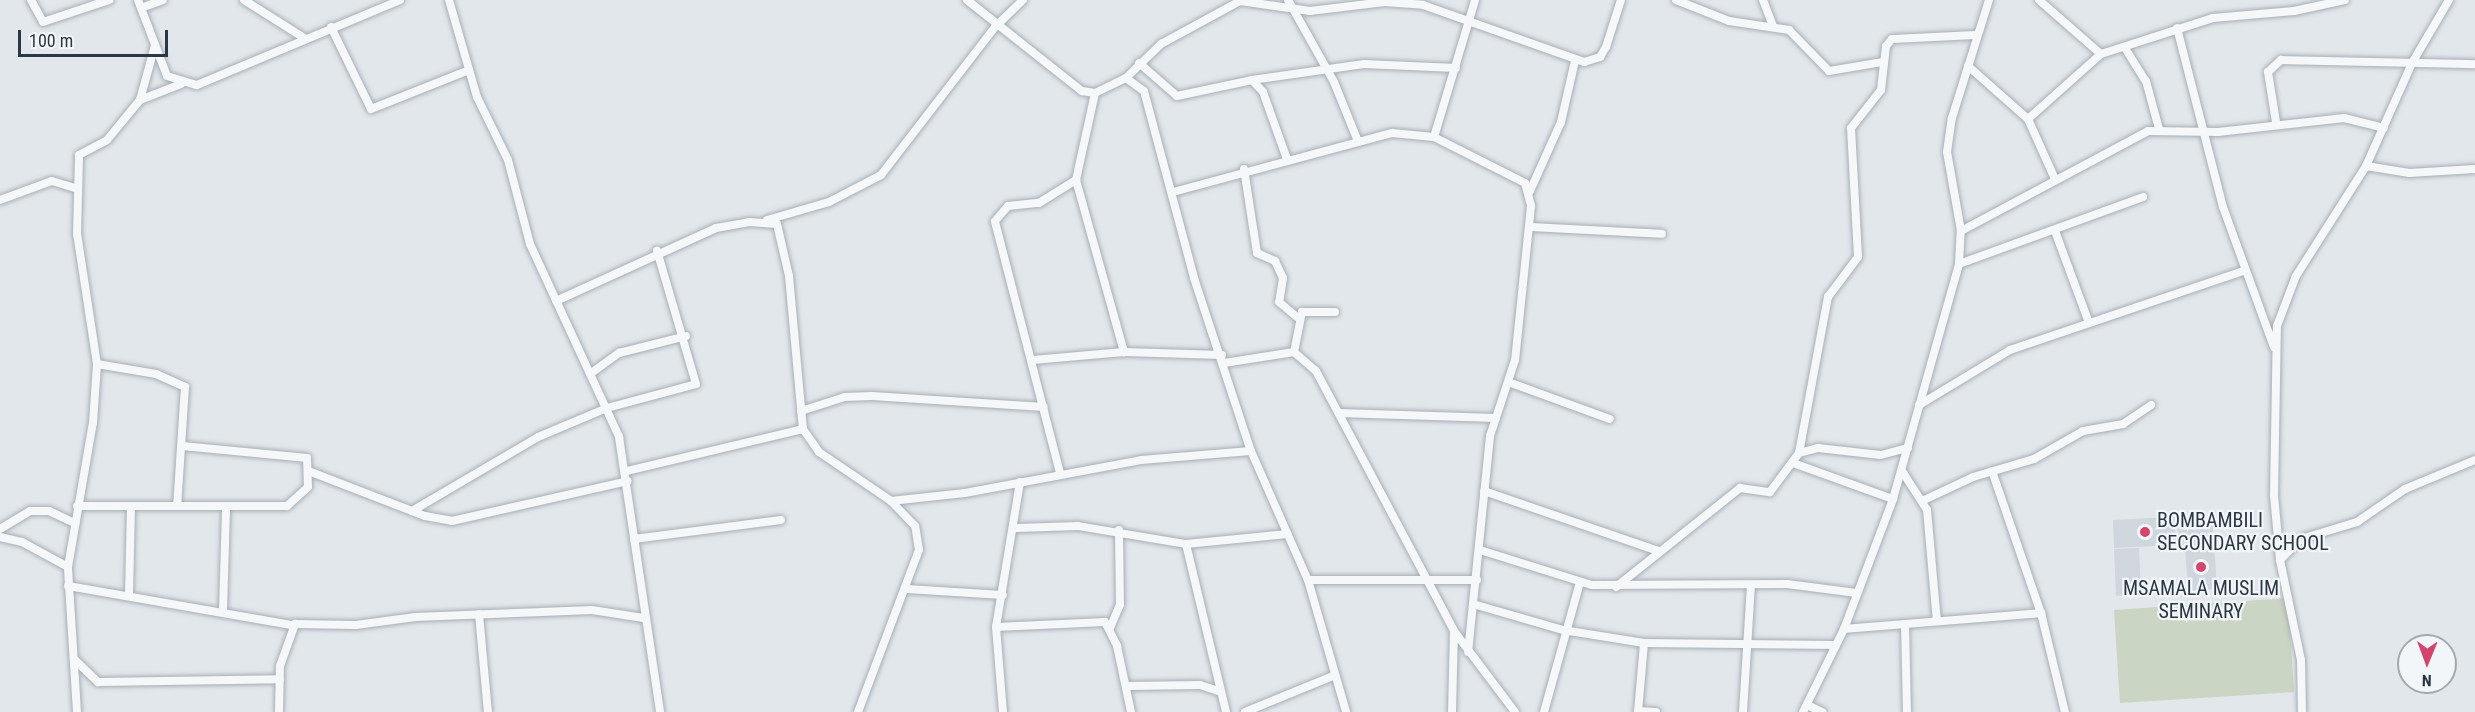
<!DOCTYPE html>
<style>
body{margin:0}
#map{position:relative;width:2475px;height:712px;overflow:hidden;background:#e2e7eb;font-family:"Roboto Condensed",sans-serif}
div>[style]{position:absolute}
.built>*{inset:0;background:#d0d6dd}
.green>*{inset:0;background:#cad5c3}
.roads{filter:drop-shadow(0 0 2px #a7afb6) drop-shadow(0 0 2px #a7afb6)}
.minor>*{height:8px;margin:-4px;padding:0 4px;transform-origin:4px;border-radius:4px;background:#f5f7f9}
.dots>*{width:16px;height:16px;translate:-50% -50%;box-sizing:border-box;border:3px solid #f2f6f8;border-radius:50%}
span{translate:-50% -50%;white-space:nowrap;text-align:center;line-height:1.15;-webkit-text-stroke:4.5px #f2f6f8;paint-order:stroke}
.poi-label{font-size:20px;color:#2a3744}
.left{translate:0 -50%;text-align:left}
.north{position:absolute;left:2397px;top:634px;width:60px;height:60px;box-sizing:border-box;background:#f2f6f8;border:2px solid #a2aab0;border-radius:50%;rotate:181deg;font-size:16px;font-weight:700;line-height:24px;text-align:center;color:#2a3744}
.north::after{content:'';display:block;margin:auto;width:21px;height:27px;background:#d4446c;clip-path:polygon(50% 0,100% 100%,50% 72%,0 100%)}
.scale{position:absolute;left:18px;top:30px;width:150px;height:27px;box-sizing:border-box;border:3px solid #2a3744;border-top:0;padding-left:8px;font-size:18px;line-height:21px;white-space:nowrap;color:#2a3744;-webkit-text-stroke:4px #f2f6f8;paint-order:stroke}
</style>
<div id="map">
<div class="built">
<i style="clip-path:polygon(2212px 515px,2217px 589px,2188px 591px,2185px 546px,2190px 545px,2178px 545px,2177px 516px)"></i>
<i style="clip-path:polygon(2175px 517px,2176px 545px,2114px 548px,2113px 520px)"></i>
<i style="clip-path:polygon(2139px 548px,2141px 594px,2116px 596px,2114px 549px)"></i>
</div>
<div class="green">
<i style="clip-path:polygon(2288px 598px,2294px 692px,2120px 703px,2114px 610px)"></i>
</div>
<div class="roads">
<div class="minor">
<i style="left:31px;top:0;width:25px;rotate:61deg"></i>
<i style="left:43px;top:22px;width:70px;rotate:-18.4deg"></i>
<i style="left:138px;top:0;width:81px;rotate:69.1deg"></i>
<i style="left:167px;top:76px;width:31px;rotate:17deg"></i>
<i style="left:197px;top:85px;width:220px;rotate:-22.7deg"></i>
<i style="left:244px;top:0;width:71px;rotate:32.3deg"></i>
<i style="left:449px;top:0;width:101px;rotate:73.9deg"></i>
<i style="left:477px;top:97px;width:70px;rotate:63.8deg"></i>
<i style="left:508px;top:160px;width:87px;rotate:75.3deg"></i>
<i style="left:530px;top:244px;width:213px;rotate:65.2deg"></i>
<i style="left:619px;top:437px;width:278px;rotate:81.5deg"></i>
<i style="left:967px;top:0;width:147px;rotate:38.4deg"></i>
<i style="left:1082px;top:91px;width:13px;rotate:9deg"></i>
<i style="left:1095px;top:93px;width:34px;rotate:-26deg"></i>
<i style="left:1126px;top:78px;width:22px;rotate:36deg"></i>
<i style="left:1144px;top:91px;width:194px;rotate:75deg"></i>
<i style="left:1194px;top:278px;width:182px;rotate:71.8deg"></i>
<i style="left:1251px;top:451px;width:141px;rotate:66.2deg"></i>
<i style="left:1308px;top:580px;width:137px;rotate:73.9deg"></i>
<i style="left:1288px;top:0;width:94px;rotate:60.7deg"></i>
<i style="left:1334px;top:82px;width:61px;rotate:68deg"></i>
<i style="left:1676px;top:0;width:57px;rotate:21.6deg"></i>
<i style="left:1729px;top:21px;width:61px;rotate:8.5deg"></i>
<i style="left:1789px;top:30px;width:57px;rotate:45.7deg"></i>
<i style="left:1829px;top:71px;width:55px;rotate:-9.5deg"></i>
<i style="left:1763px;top:0;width:28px;rotate:69deg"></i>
<i style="left:2039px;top:0;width:82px;rotate:41.1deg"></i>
<i style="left:2101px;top:54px;width:118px;rotate:-17.8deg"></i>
<i style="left:2213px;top:18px;width:81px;rotate:-4.9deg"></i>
<i style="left:2294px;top:11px;width:52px;rotate:-12.2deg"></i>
<i style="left:141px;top:8px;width:23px;rotate:-20deg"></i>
<i style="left:331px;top:27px;width:91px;rotate:64deg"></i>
<i style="left:371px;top:109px;width:105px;rotate:-21.7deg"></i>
<i style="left:2177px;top:28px;width:185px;rotate:75.6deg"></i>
<i style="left:2223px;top:207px;width:149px;rotate:70deg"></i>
<i style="left:2125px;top:48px;width:39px;rotate:58deg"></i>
<i style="left:2146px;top:81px;width:50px;rotate:74.8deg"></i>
<i style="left:1139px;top:63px;width:50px;rotate:41deg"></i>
<i style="left:1177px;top:96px;width:77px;rotate:-12deg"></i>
<i style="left:1252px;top:80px;width:16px;rotate:47deg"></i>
<i style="left:1263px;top:92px;width:71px;rotate:70.3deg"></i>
<i style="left:1968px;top:66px;width:80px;rotate:41.5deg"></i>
<i style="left:2028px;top:119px;width:66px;rotate:65.8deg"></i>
<i style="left:1126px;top:78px;width:49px;rotate:-44.2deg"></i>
<i style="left:1161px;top:44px;width:90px;rotate:-28.6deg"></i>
<i style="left:1240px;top:1px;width:71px;rotate:8.1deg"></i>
<i style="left:1310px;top:11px;width:75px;rotate:-6.9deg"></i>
<i style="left:1384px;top:2px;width:39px;rotate:4deg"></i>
<i style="left:1423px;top:5px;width:171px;rotate:19.5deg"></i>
<i style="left:1584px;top:62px;width:17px;rotate:-17deg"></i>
<i style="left:1600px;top:57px;width:12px;rotate:-59deg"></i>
<i style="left:1606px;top:47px;width:49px;rotate:-72.3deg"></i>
<i style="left:1252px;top:80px;width:113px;rotate:-8.1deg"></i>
<i style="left:1364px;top:64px;width:92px;rotate:2.5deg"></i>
<i style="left:1095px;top:93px;width:89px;rotate:102.3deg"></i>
<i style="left:1076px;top:180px;width:179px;rotate:74.4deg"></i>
<i style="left:140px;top:100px;width:57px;rotate:-74.7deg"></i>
<i style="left:2028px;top:119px;width:98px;rotate:-41.7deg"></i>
<i style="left:2276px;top:122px;width:51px;rotate:-99.1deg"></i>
<i style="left:2268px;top:72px;width:18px;rotate:-43deg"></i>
<i style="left:2281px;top:60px;width:194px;rotate:1.2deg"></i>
<i style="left:1434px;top:137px;width:143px;rotate:-73.3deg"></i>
<i style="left:2366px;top:166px;width:44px;rotate:9.2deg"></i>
<i style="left:2409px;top:173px;width:66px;rotate:-3.5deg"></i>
<i style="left:1244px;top:169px;width:85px;rotate:81.2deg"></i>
<i style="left:1257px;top:253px;width:20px;rotate:24deg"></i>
<i style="left:1275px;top:261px;width:19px;rotate:65deg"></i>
<i style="left:1283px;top:278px;width:24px;rotate:99deg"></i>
<i style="left:1279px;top:302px;width:23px;rotate:40deg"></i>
<i style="left:1530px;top:191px;width:76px;rotate:-65.8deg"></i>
<i style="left:1561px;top:122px;width:63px;rotate:-77.1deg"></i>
<i style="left:1173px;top:192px;width:227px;rotate:-15.1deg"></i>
<i style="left:1392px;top:133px;width:42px;rotate:5.4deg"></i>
<i style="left:1434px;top:137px;width:102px;rotate:26.8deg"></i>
<i style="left:1525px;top:183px;width:24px;rotate:75deg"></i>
<i style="left:1531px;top:206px;width:155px;rotate:95.9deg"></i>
<i style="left:1515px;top:360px;width:80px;rotate:108.2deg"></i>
<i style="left:1490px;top:436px;width:217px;rotate:95.8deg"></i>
<i style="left:0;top:200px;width:55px;rotate:-20.1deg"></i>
<i style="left:52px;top:181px;width:27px;rotate:17deg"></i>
<i style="left:767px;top:220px;width:65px;rotate:-16.2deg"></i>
<i style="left:829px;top:202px;width:59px;rotate:-27.4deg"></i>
<i style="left:881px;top:175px;width:187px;rotate:-52.4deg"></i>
<i style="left:995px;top:27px;width:39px;rotate:-44deg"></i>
<i style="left:1530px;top:227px;width:132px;rotate:3deg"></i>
<i style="left:1961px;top:231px;width:212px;rotate:-28.1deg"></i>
<i style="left:2148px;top:131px;width:70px;rotate:0.8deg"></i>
<i style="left:2218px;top:132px;width:127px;rotate:-6.3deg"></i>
<i style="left:2344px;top:118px;width:41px;rotate:14deg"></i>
<i style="left:2055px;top:231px;width:98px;rotate:69.7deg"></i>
<i style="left:1959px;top:264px;width:196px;rotate:-20deg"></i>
<i style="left:556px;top:301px;width:176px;rotate:-24.5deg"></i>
<i style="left:716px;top:228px;width:34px;rotate:-10deg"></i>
<i style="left:749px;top:222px;width:28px;rotate:4deg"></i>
<i style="left:777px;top:224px;width:53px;rotate:77deg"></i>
<i style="left:789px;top:276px;width:154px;rotate:84.8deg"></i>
<i style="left:803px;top:429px;width:28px;rotate:55deg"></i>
<i style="left:819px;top:452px;width:87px;rotate:34.2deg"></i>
<i style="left:891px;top:501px;width:74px;rotate:-6.2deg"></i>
<i style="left:965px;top:493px;width:179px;rotate:-10.6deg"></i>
<i style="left:1141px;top:460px;width:110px;rotate:-4.7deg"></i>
<i style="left:1294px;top:352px;width:41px;rotate:-78.7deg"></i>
<i style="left:1302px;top:312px;width:33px"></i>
<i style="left:1033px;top:360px;width:91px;rotate:-5deg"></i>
<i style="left:1124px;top:352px;width:98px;rotate:1.8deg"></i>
<i style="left:1224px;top:363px;width:71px;rotate:-8.9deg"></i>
<i style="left:1294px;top:352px;width:29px;rotate:41deg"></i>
<i style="left:1316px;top:371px;width:294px;rotate:62deg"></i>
<i style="left:1454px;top:631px;width:101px;rotate:53deg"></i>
<i style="left:97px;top:364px;width:60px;rotate:9.6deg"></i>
<i style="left:156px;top:374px;width:32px;rotate:24deg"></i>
<i style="left:185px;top:387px;width:119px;rotate:93.8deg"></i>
<i style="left:590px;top:374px;width:36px;rotate:-36deg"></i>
<i style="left:619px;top:353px;width:69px;rotate:-14.2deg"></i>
<i style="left:1511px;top:383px;width:105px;rotate:20deg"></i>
<i style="left:1919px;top:405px;width:106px;rotate:-31.1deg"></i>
<i style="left:2010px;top:350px;width:247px;rotate:-18.7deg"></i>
<i style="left:801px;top:411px;width:46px;rotate:-17.7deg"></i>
<i style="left:845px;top:397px;width:27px;rotate:-2deg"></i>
<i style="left:872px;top:396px;width:172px;rotate:3.7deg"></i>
<i style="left:1339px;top:413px;width:157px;rotate:1.8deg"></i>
<i style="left:1799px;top:453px;width:159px;rotate:-79.5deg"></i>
<i style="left:1828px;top:297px;width:50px;rotate:-53.1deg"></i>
<i style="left:1858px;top:257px;width:129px;rotate:-93.1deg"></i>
<i style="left:1851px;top:128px;width:48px;rotate:-51.7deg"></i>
<i style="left:1881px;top:90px;width:44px;rotate:-83.5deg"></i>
<i style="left:1886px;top:46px;width:9px;rotate:-49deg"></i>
<i style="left:1892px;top:39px;width:84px;rotate:-2.7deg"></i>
<i style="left:1793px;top:463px;width:106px;rotate:19.8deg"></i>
<i style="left:627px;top:471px;width:181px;rotate:-13.4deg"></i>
<i style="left:1902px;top:471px;width:46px;rotate:57.3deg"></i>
<i style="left:1927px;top:510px;width:111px;rotate:84.9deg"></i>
<i style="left:1992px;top:471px;width:150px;rotate:71deg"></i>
<i style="left:2041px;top:613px;width:102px;rotate:76.4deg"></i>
<i style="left:311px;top:472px;width:122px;rotate:21.1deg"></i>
<i style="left:425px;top:516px;width:27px;rotate:10deg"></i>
<i style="left:452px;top:521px;width:180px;rotate:-12.8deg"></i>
<i style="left:1060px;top:473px;width:260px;rotate:-104.5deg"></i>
<i style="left:995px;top:221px;width:20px;rotate:-49deg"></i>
<i style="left:1008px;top:206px;width:31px;rotate:-6deg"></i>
<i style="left:1039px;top:203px;width:44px;rotate:-31.9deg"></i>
<i style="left:1484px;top:491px;width:184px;rotate:19deg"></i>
<i style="left:1924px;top:500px;width:54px;rotate:-25.1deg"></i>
<i style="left:1973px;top:477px;width:64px;rotate:-16.4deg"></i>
<i style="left:2034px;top:459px;width:56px;rotate:-29.7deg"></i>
<i style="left:2083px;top:431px;width:41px;rotate:-9.9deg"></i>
<i style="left:2123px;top:424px;width:34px;rotate:-34deg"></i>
<i style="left:77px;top:506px;width:210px"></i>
<i style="left:287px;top:506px;width:28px;rotate:-42deg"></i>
<i style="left:308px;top:487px;width:29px;rotate:-92deg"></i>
<i style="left:307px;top:458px;width:125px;rotate:-174.5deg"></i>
<i style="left:412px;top:511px;width:146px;rotate:-30.4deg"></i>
<i style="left:538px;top:437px;width:75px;rotate:-22.8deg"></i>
<i style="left:607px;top:408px;width:92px;rotate:-15.1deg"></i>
<i style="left:696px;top:384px;width:139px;rotate:-106.3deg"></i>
<i style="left:1017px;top:528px;width:61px;rotate:-1.9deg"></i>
<i style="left:1078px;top:526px;width:109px;rotate:9.5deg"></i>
<i style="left:1186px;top:544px;width:173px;rotate:76.6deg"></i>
<i style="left:0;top:529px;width:35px;rotate:-31deg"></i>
<i style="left:30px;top:511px;width:19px"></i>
<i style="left:49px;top:511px;width:29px;rotate:25deg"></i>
<i style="left:0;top:537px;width:23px;rotate:13deg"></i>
<i style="left:22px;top:542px;width:52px;rotate:28.5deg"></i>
<i style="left:634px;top:539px;width:148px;rotate:-7.4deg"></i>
<i style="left:1186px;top:544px;width:102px;rotate:-5.6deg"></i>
<i style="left:1480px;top:550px;width:117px;rotate:17.4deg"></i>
<i style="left:1592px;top:585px;width:195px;rotate:-0.3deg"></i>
<i style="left:1787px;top:584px;width:70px;rotate:7.4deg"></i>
<i style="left:2280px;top:560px;width:30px;rotate:-45deg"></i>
<i style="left:2301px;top:539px;width:59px;rotate:-16.9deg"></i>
<i style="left:2357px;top:522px;width:58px;rotate:-34.5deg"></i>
<i style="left:2405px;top:489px;width:76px;rotate:-22.5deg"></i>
<i style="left:1308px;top:580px;width:169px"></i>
<i style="left:68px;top:586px;width:227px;rotate:9.9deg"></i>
<i style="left:1616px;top:587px;width:159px;rotate:-38.6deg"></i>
<i style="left:1740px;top:488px;width:30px;rotate:8deg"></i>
<i style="left:1770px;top:492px;width:49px;rotate:-53.4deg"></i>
<i style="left:1799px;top:453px;width:20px;rotate:-15deg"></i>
<i style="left:1818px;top:448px;width:63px;rotate:6.3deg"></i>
<i style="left:1881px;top:455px;width:28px;rotate:-15deg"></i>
<i style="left:907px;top:589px;width:96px;rotate:3.6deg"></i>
<i style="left:129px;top:595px;width:89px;rotate:-88.7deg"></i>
<i style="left:1473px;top:604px;width:94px;rotate:16.1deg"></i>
<i style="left:1563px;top:630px;width:82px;rotate:9.1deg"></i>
<i style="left:1644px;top:643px;width:192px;rotate:0.6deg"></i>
<i style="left:223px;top:611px;width:104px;rotate:-88.3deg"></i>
<i style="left:479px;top:614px;width:98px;rotate:84.8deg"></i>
<i style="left:1905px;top:624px;width:88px;rotate:88.7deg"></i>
<i style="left:996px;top:627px;width:109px;rotate:-2.6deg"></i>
<i style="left:1105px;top:622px;width:27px;rotate:63deg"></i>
<i style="left:1117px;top:646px;width:67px;rotate:78deg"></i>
<i style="left:1110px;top:628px;width:25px;rotate:-67deg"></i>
<i style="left:1120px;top:605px;width:75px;rotate:-90.8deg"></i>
<i style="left:1844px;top:629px;width:198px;rotate:-4.6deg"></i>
<i style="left:75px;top:660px;width:32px;rotate:44deg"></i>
<i style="left:98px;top:682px;width:182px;rotate:-0.9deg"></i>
<i style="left:1127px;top:686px;width:73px;rotate:-0.8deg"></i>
<i style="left:1200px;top:685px;width:19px;rotate:18deg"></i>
<i style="left:1807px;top:705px;width:17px;rotate:25deg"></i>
<i style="left:1638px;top:711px;width:18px;rotate:3deg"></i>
<i style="left:77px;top:712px;width:145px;rotate:-93.6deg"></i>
<i style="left:68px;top:567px;width:146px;rotate:-80.2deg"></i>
<i style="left:93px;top:423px;width:59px;rotate:-86.1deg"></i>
<i style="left:97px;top:364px;width:132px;rotate:-98.7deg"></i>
<i style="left:77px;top:234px;width:79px;rotate:-88.5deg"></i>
<i style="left:79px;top:155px;width:32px;rotate:-28deg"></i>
<i style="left:107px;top:140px;width:52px;rotate:-50.5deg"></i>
<i style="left:140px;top:100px;width:44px;rotate:-21.3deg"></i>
<i style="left:279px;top:712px;width:46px;rotate:-88.8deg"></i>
<i style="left:280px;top:666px;width:45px;rotate:-70.3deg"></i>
<i style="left:295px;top:624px;width:61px;rotate:0.9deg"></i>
<i style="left:356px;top:625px;width:60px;rotate:-7.7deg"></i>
<i style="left:415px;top:617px;width:177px;rotate:-2.3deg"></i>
<i style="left:592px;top:610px;width:52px;rotate:8.9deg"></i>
<i style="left:858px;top:712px;width:173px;rotate:-69.4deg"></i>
<i style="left:919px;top:550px;width:24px;rotate:-99deg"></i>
<i style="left:915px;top:526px;width:35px;rotate:-134deg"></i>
<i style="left:1003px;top:712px;width:85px;rotate:-94.7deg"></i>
<i style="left:996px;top:627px;width:147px;rotate:-80.6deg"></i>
<i style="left:1245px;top:712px;width:97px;rotate:-22.3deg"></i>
<i style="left:1452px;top:712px;width:80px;rotate:-88.6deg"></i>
<i style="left:1544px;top:712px;width:135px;rotate:-74.5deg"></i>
<i style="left:1638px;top:712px;width:69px;rotate:-85deg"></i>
<i style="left:1743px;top:712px;width:127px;rotate:-86.4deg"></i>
<i style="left:1803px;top:712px;width:93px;rotate:-63.7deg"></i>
<i style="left:1844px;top:629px;width:139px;rotate:-69.3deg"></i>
<i style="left:1893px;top:499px;width:244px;rotate:-74.3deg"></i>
<i style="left:1959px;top:264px;width:33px;rotate:-87deg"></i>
<i style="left:1961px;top:231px;width:80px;rotate:-100deg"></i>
<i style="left:1947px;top:152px;width:34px;rotate:-82deg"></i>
<i style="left:1952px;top:118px;width:124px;rotate:-72.6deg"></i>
<i style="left:2302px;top:712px;width:52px;rotate:-91.1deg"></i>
<i style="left:2301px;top:660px;width:102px;rotate:-101.9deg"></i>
<i style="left:2280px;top:560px;width:65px;rotate:-95.3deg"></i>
<i style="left:2274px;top:495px;width:169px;rotate:-89deg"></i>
<i style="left:2277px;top:326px;width:53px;rotate:-69.2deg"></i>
<i style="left:2296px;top:276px;width:130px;rotate:-57.5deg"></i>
<i style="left:2366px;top:166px;width:113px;rotate:-65.9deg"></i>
<i style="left:2412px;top:63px;width:73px;rotate:-59.6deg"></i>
</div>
</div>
<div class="dots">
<i style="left:2145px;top:532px;background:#d4446c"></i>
<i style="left:2201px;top:567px;background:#d4446c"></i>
</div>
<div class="poi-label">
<span class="left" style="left:2157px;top:532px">BOMBAMBILI<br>SECONDARY SCHOOL</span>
<span style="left:2201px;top:600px">MSAMALA MUSLIM<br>SEMINARY</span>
</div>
<div class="north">N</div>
<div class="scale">100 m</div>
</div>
